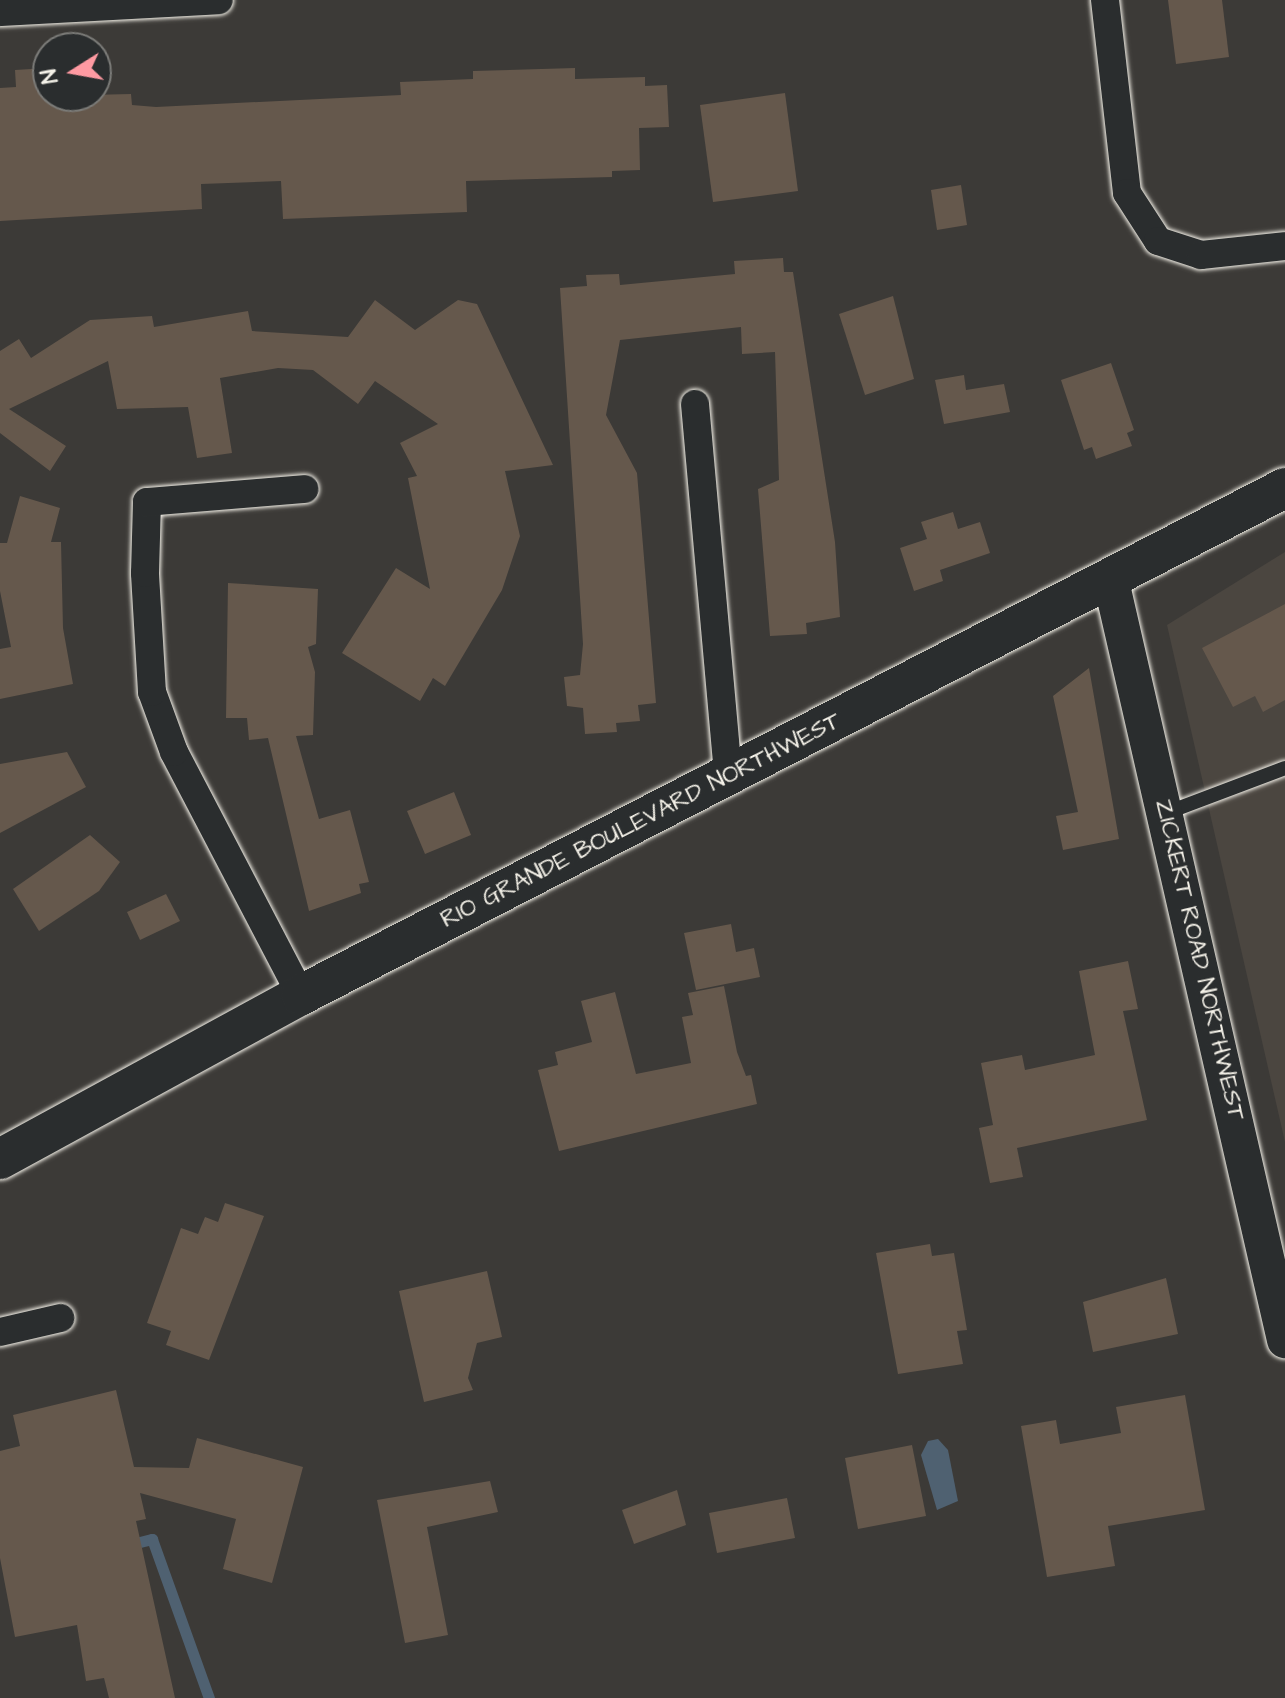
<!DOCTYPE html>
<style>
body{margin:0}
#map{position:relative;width:1285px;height:1698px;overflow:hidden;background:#3c3a37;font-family:"Architects Daughter",sans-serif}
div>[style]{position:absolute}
.built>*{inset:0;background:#4b4640}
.water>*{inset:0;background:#4f6171}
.stream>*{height:11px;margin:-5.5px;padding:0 5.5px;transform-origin:5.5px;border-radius:5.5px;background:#4f6171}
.building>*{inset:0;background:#65584c}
.roads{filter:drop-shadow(0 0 2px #f4f1e8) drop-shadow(0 0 2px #f4f1e8)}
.service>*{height:14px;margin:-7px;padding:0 7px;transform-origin:7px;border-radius:7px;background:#2a2d2e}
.minor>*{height:28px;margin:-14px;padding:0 14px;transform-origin:14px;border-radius:14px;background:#2a2d2e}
.tertiary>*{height:36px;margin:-18px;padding:0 18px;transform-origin:18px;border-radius:18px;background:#2a2d2e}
.secondary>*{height:40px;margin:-20px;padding:0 20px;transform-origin:20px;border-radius:20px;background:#2a2d2e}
span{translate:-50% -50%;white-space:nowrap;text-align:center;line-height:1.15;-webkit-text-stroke:7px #2a2d2e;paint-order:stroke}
.street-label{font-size:24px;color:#f4f1e8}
.north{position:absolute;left:32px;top:32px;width:80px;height:80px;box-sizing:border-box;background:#2a2d2e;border:2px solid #7b7b78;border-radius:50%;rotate:259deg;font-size:22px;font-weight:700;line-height:32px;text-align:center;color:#f4f1e8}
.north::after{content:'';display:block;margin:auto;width:28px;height:36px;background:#ff9aa2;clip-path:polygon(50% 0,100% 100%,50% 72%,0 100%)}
</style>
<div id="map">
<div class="built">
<i style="clip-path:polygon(1285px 552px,1285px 1142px,1167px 625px)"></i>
</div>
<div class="water">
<i style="clip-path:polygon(938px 1439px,948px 1450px,958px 1501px,937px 1510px,921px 1455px,928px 1441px)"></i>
</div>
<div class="stream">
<i style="left:128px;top:1545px;width:25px;rotate:-14deg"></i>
<i style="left:152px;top:1539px;width:169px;rotate:70.3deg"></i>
</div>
<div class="building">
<i style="clip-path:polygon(1168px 0,1222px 0,1229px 57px,1176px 64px)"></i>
<i style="clip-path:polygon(48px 68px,48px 96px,131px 94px,132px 105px,156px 107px,401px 95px,400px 82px,473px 79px,473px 71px,575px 68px,575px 79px,645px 77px,645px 86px,667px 85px,669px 127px,639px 128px,640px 170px,612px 171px,612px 177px,466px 181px,467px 212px,283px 219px,281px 181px,201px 184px,202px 209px,0 221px,0 88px,16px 87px,15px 70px)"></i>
<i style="clip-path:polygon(785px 93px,798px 191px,713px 202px,700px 105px)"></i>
<i style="clip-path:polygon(961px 185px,967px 225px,937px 230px,931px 190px)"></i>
<i style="clip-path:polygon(783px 258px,784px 272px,793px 272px,835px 542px,840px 617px,806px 623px,807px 634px,770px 636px,758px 489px,779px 480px,775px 352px,742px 354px,741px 327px,620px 340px,606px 415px,637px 473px,656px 703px,638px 705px,640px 721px,616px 723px,617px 732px,585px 734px,583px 708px,567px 706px,564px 677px,580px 675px,583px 644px,560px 288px,587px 286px,586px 275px,619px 274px,620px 285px,735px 274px,734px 261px)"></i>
<i style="clip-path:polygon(893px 296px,914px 379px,865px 395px,839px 314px)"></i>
<i style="clip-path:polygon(375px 300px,415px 330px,458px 300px,477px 304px,553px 465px,505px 471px,520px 536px,502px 590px,445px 686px,433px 678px,420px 701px,342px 653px,396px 568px,430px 589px,408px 478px,417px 476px,400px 443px,438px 424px,375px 381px,358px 404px,313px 370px,278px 368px,220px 378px,232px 453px,197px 458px,188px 407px,117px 409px,108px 361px,9px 409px,66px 446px,50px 471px,0 433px,0 351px,19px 339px,31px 358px,90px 320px,152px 316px,154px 327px,248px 311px,252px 331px,348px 337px)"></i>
<i style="clip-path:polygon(1111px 363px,1134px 430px,1127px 433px,1132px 446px,1096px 459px,1092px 447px,1084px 450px,1061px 380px)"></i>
<i style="clip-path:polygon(964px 375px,966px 390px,1004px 384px,1010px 412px,944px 424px,935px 380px)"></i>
<i style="clip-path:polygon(20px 496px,60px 508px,51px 542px,61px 542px,63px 628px,73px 684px,0 699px,0 649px,11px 647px,0 591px,0 543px,7px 543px)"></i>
<i style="clip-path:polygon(953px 512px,958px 529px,980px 522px,990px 553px,940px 570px,943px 581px,914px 591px,900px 548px,927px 539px,921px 522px)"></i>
<i style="clip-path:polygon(228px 583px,318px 589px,316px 644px,308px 647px,315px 672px,313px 735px,296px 736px,319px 819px,350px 810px,369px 882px,359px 884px,361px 893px,309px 911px,268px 738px,249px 740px,247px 718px,226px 718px)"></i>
<i style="clip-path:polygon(1285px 604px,1285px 700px,1263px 712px,1255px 696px,1233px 707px,1202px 648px)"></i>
<i style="clip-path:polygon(1089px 668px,1119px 839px,1063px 850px,1056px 816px,1078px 812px,1053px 696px)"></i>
<i style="clip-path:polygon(67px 752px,86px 787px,0 833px,0 764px)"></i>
<i style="clip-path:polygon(454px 792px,471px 835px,425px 854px,407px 811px)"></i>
<i style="clip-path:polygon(90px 835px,120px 862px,99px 891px,39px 931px,13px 889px)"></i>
<i style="clip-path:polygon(166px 894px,180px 921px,140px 940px,127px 912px)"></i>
<i style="clip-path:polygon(731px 924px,736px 952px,754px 948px,760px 977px,696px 990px,684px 933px)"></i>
<i style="clip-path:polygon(1128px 961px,1138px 1009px,1123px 1011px,1147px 1120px,1017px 1148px,1023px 1177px,990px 1183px,979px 1128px,993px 1125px,981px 1063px,1022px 1055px,1025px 1070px,1095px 1055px,1079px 971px)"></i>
<i style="clip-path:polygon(724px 986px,737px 1052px,746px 1076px,751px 1075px,757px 1104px,559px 1151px,538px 1070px,558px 1065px,555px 1052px,592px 1042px,581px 1001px,615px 992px,636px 1074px,691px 1063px,682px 1017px,693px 1015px,688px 993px)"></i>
<i style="clip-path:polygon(225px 1203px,264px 1216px,209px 1360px,166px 1345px,171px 1331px,147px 1323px,181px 1228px,198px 1234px,205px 1217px,218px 1222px)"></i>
<i style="clip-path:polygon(930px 1244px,932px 1256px,954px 1253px,967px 1330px,957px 1331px,963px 1364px,898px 1374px,876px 1253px)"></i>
<i style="clip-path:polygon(487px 1271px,502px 1337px,477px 1343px,468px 1378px,473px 1390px,424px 1402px,399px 1291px)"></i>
<i style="clip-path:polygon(1166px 1278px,1178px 1334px,1093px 1352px,1083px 1302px)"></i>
<i style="clip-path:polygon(116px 1390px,134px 1467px,189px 1468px,197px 1438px,303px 1467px,272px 1583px,223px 1569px,236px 1519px,140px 1493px,146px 1519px,136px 1521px,175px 1698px,109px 1698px,104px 1678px,86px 1681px,77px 1625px,15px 1637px,0 1558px,0 1451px,20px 1446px,13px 1415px)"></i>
<i style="clip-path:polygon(1185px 1395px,1205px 1510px,1108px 1526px,1115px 1566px,1047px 1577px,1021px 1426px,1056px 1420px,1060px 1444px,1121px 1433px,1116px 1407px)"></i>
<i style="clip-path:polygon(912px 1445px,926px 1516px,858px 1529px,845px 1458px)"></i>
<i style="clip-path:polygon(490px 1481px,498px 1512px,427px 1527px,448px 1635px,405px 1643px,377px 1500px)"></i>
<i style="clip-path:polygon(677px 1490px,686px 1525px,634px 1544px,622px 1510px)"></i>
<i style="clip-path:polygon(787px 1498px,795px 1538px,717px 1553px,709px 1513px)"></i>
</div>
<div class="roads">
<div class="service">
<i style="left:1166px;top:813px;width:127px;rotate:-20.7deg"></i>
</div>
<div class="minor">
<i style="left:1105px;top:0;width:194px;rotate:83.5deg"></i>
<i style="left:1127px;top:193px;width:57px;rotate:57.1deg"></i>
<i style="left:1158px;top:241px;width:45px;rotate:18deg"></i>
<i style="left:1201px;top:255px;width:84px;rotate:-6.1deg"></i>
<i style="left:0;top:12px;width:219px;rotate:-3.1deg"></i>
<i style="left:695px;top:404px;width:373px;rotate:84.9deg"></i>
<i style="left:301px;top:995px;width:274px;rotate:-117.6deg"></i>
<i style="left:174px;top:752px;width:64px;rotate:-110.1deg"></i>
<i style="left:152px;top:692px;width:119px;rotate:-93.4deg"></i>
<i style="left:145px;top:573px;width:71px;rotate:-88.4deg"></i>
<i style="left:147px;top:502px;width:158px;rotate:-4.7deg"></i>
<i style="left:0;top:1332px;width:62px;rotate:-13.1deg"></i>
</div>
<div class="tertiary">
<i style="left:1111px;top:581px;width:779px;rotate:77.09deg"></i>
</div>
<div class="secondary">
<i style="left:0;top:1159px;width:343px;rotate:-28.6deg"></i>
<i style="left:301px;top:995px;width:1107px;rotate:-27.26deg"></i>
</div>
</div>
<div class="street-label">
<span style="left:641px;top:821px;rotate:-27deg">RIO GRANDE BOULEVARD NORTHWEST</span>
<span style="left:1199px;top:960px;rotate:77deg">ZICKERT ROAD NORTHWEST</span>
</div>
<div class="north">N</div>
</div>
